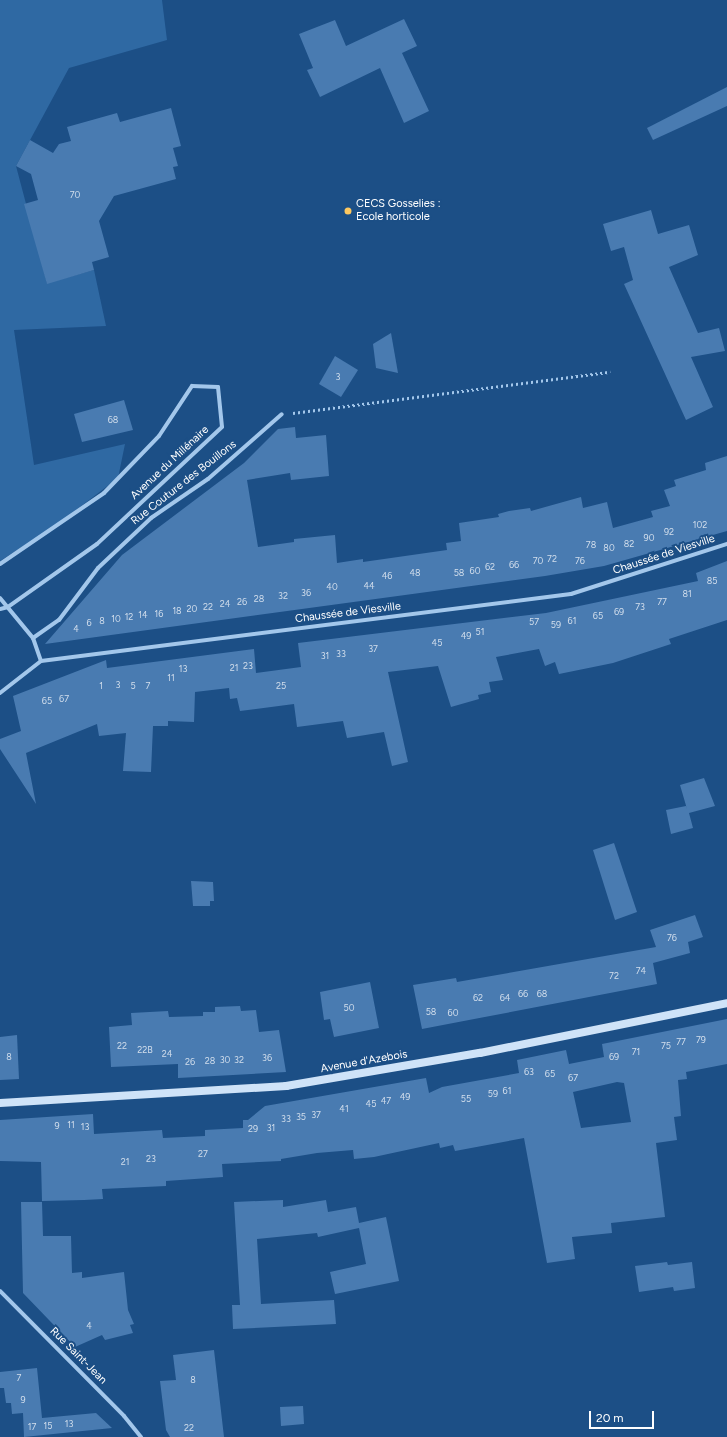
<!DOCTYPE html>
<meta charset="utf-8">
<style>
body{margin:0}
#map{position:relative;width:727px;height:1437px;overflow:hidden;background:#1c4f86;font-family:Figtree,sans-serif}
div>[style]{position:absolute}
.green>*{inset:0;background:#2f69a3}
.building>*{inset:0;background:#497bb1}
.path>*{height:2.5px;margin-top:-1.25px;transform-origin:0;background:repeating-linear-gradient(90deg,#a3c7eb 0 2px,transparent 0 5px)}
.street>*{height:4px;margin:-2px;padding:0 2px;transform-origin:2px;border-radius:2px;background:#a3c7eb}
.secondary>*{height:8px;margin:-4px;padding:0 4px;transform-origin:4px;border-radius:4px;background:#cfe3f8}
.dots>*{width:11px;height:11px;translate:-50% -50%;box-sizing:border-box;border:2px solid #1c4f86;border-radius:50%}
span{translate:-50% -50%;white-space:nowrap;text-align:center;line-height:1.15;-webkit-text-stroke:4px #1c4f86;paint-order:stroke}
.number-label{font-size:9px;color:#d2deec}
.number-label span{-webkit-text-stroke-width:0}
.poi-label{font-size:11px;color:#fff}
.left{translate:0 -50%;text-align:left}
.street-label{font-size:11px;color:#fff}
.scale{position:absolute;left:589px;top:1411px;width:65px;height:18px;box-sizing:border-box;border:2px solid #fff;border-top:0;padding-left:5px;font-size:12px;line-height:14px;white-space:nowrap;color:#fff;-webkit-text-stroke:3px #1c4f86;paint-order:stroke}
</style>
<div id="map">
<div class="green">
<i style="clip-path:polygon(0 0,162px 0,167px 40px,69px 68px,16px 166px,47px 283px,94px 270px,106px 326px,14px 330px,34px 465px,125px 444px,118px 478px,59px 523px,0 561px)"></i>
</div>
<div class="building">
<i style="clip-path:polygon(404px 19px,417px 46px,402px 53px,429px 111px,404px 123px,380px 68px,320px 97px,307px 70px,313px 68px,299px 34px,335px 20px,346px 46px)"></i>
<i style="clip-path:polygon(727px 87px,727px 106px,653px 140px,647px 128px)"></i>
<i style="clip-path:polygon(171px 108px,181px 146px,173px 148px,178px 166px,173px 167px,176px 179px,114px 196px,99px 221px,109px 257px,92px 262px,94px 270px,47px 284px,24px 204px,38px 200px,31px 174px,16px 166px,30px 140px,53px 153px,59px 144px,71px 141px,67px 127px,117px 113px,120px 122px)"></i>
<i style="clip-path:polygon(651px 210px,658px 234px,689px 225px,698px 255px,669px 267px,698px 333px,719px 328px,725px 351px,691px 357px,713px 407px,686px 420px,624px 284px,633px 280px,624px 247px,611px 251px,603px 224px)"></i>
<i style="clip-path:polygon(391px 333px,398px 373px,376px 368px,373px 344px)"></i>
<i style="clip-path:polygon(335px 356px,358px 370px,341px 397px,319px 384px)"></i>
<i style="clip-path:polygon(124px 400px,133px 430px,82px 442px,74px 414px)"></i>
<i style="clip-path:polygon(295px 427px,296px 438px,326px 435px,329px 476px,291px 480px,290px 473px,247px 480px,258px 547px,294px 542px,294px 539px,335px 535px,337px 563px,363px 559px,363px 562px,447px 550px,446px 543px,461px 541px,459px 523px,499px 517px,498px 514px,509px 511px,530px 508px,531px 511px,581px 497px,583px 508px,607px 502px,613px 528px,653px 517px,651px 511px,670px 506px,664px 490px,676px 486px,674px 480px,706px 470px,705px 463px,727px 456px,727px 531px,604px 566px,545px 576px,45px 644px,122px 555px,244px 463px,278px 429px)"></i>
<i style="clip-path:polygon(727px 561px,727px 620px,669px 639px,671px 644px,613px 663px,559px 674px,555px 662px,545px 666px,539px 649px,496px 657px,503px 680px,489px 682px,491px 692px,478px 695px,479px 699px,451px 707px,438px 666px,388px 672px,408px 762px,392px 766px,384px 732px,347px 738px,343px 721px,297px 727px,294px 704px,240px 711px,237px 698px,230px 699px,229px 688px,195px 692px,194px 722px,168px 721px,168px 726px,153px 726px,151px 772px,123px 771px,126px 733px,99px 736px,97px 724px,26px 753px,36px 804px,0 749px,0 739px,21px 731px,13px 696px,106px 660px,107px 668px,254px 649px,256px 673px,301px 667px,298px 643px,546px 613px,698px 581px,696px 573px)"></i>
<i style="clip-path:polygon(704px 778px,715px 806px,689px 813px,693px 828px,671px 834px,666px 810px,686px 806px,687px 809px,680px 785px)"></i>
<i style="clip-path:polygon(614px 843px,637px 912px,615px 920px,593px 850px)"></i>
<i style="clip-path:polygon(191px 881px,213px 882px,214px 901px,210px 901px,210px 906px,193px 906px)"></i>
<i style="clip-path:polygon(695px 915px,703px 937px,688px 942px,690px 953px,653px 963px,657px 984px,422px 1029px,413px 985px,456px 978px,457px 982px,656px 947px,650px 930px)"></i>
<i style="clip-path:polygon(370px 982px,379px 1028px,334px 1037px,330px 1019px,324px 1020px,320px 992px)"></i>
<i style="clip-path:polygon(240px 1006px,241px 1011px,256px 1010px,259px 1032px,279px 1030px,286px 1072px,178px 1078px,178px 1064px,111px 1067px,109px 1027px,132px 1025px,131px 1013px,168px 1011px,169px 1017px,203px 1016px,203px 1012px,215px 1012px,215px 1007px)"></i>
<i style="clip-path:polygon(evenodd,727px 1019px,727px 1064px,686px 1072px,687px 1079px,678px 1080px,681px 1116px,674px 1117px,677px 1140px,656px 1143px,665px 1217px,611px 1223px,612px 1233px,572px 1237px,575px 1259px,547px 1263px,524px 1138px,455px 1151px,453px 1145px,440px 1148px,439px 1143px,374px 1157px,354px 1159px,353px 1150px,317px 1153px,281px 1159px,281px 1161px,222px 1164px,223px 1177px,166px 1181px,166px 1186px,102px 1189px,103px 1199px,84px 1200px,42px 1201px,41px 1162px,0 1161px,0 1120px,93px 1114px,94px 1134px,162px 1130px,163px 1138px,205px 1136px,205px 1130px,243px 1128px,243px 1120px,248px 1120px,265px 1106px,426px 1078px,429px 1093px,442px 1087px,519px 1073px,517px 1060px,566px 1050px,569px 1064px,604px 1057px,602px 1044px,727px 1019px,617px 1082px,624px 1083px,631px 1122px,581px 1128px,573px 1092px,617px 1082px)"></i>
<i style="clip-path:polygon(17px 1035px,19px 1079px,0 1080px,0 1037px)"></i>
<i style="clip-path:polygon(283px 1200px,283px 1207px,326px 1200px,328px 1212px,356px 1207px,359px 1223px,386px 1217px,399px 1281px,335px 1294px,330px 1272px,366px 1264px,359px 1228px,318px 1237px,317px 1233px,257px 1239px,261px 1304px,334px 1300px,336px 1324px,233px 1329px,232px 1305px,240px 1305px,234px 1202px)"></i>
<i style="clip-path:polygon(21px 1202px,42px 1202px,43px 1236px,71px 1236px,72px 1273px,82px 1272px,82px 1278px,124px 1272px,128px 1310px,134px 1324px,130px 1325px,133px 1333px,105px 1340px,102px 1335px,75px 1347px,23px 1293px)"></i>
<i style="clip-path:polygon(667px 1262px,668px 1265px,692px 1262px,695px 1288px,674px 1291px,673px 1287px,639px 1292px,635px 1266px)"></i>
<i style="clip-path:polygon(214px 1350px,224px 1437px,170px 1437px,166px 1430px,160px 1381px,176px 1380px,173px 1355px)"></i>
<i style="clip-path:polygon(37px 1368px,42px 1418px,96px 1413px,112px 1428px,24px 1437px,23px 1413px,12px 1414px,11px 1403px,6px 1403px,4px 1388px,0 1388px,0 1372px)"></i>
<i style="clip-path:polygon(303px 1406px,304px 1424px,281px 1426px,280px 1407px)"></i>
</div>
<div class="path">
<i style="left:293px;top:413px;width:320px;rotate:-7.4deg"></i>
</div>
<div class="street">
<i style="left:0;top:564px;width:126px;rotate:-34.3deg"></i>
<i style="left:104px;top:493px;width:79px;rotate:-46deg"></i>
<i style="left:159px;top:436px;width:60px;rotate:-56.6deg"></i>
<i style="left:192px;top:386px;width:26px;rotate:2deg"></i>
<i style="left:218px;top:387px;width:40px;rotate:84.3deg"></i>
<i style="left:222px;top:427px;width:171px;rotate:136.9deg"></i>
<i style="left:97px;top:544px;width:109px;rotate:144.7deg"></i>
<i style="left:8px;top:607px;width:8px;rotate:166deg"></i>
<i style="left:0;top:598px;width:52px;rotate:50.5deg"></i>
<i style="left:33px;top:638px;width:24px;rotate:71deg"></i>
<i style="left:33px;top:638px;width:32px;rotate:-35deg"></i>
<i style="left:59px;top:620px;width:65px;rotate:-53.1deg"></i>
<i style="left:98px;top:568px;width:73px;rotate:-43.3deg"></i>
<i style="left:151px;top:518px;width:69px;rotate:-34.4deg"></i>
<i style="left:208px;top:479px;width:98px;rotate:-41.3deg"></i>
<i style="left:41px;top:661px;width:534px;rotate:-7.2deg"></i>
<i style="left:571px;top:594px;width:164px;rotate:-17.8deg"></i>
<i style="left:0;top:693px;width:52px;rotate:-38deg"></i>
<i style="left:0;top:1291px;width:176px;rotate:45.2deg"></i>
<i style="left:124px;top:1416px;width:27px;rotate:51deg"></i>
</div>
<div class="secondary">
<i style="left:0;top:1103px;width:287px;rotate:-3.4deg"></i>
<i style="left:286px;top:1086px;width:197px;rotate:-9.7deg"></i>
<i style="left:480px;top:1053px;width:252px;rotate:-11.4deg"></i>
</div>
<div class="dots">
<i style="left:348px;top:211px;background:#fcc860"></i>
</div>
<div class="number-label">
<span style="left:75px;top:195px">70</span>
<span style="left:338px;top:377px">3</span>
<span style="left:113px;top:420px">68</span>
<span style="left:700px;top:525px">102</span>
<span style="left:669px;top:532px">92</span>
<span style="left:649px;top:538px">90</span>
<span style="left:629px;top:544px">82</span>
<span style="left:591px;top:545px">78</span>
<span style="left:609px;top:548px">80</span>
<span style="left:552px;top:559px">72</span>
<span style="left:538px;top:561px">70</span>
<span style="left:580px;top:561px">76</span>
<span style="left:514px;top:565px">66</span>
<span style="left:490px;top:567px">62</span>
<span style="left:475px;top:571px">60</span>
<span style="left:415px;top:573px">48</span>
<span style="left:459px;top:573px">58</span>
<span style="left:387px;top:576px">46</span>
<span style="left:712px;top:581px">85</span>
<span style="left:369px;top:586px">44</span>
<span style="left:332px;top:587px">40</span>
<span style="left:306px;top:593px">36</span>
<span style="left:687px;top:594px">81</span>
<span style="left:283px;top:596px">32</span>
<span style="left:259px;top:599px">28</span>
<span style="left:242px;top:602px">26</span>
<span style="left:662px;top:602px">77</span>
<span style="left:225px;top:604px">24</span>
<span style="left:208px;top:607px">22</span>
<span style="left:640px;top:607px">73</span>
<span style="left:192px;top:609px">20</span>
<span style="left:177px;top:611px">18</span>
<span style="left:619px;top:612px">69</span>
<span style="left:159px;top:614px">16</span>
<span style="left:143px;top:615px">14</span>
<span style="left:598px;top:616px">65</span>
<span style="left:129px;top:617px">12</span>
<span style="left:116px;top:619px">10</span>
<span style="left:102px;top:621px">8</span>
<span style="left:572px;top:621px">61</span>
<span style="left:534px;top:622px">57</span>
<span style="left:89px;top:623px">6</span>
<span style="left:556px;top:625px">59</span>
<span style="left:76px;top:629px">4</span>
<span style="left:480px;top:632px">51</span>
<span style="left:466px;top:636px">49</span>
<span style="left:437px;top:643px">45</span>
<span style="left:373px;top:649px">37</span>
<span style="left:341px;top:654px">33</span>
<span style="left:325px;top:656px">31</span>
<span style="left:248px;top:666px">23</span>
<span style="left:234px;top:668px">21</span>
<span style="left:183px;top:669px">13</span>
<span style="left:171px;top:678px">11</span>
<span style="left:118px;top:685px">3</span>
<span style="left:101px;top:686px">1</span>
<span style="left:133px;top:686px">5</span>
<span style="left:148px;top:686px">7</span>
<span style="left:281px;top:686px">25</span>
<span style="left:64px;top:699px">67</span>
<span style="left:47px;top:701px">65</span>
<span style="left:672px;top:938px">76</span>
<span style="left:641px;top:971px">74</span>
<span style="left:614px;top:976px">72</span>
<span style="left:523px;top:994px">66</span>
<span style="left:542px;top:994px">68</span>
<span style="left:478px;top:998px">62</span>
<span style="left:505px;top:998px">64</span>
<span style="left:349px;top:1008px">50</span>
<span style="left:431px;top:1012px">58</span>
<span style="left:453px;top:1013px">60</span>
<span style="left:701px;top:1040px">79</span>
<span style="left:681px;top:1042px">77</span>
<span style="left:122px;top:1046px">22</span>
<span style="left:666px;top:1046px">75</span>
<span style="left:145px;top:1050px">22B</span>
<span style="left:636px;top:1052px">71</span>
<span style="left:167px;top:1054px">24</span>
<span style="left:9px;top:1057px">8</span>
<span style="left:614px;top:1057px">69</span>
<span style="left:267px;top:1058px">36</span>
<span style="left:225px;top:1060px">30</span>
<span style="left:239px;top:1060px">32</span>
<span style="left:210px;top:1061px">28</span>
<span style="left:190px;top:1062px">26</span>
<span style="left:529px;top:1072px">63</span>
<span style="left:550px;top:1074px">65</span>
<span style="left:573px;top:1078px">67</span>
<span style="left:507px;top:1091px">61</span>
<span style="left:493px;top:1094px">59</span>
<span style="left:405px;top:1097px">49</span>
<span style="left:466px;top:1099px">55</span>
<span style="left:386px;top:1101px">47</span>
<span style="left:371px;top:1104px">45</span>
<span style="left:344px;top:1109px">41</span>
<span style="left:316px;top:1115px">37</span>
<span style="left:301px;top:1117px">35</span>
<span style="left:286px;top:1119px">33</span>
<span style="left:71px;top:1125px">11</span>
<span style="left:57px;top:1126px">9</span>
<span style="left:85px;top:1127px">13</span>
<span style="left:271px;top:1128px">31</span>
<span style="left:253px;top:1129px">29</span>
<span style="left:203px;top:1154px">27</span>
<span style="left:151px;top:1159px">23</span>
<span style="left:125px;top:1162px">21</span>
<span style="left:89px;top:1326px">4</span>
<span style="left:19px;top:1378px">7</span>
<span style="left:193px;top:1380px">8</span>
<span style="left:23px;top:1400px">9</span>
<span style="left:69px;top:1424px">13</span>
<span style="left:48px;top:1426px">15</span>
<span style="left:32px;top:1427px">17</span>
<span style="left:189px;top:1428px">22</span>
</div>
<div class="poi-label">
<span class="left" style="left:356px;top:211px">CECS Gosselies :<br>Ecole horticole</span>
</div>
<div class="street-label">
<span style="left:170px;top:463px;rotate:-43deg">Avenue du Millénaire</span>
<span style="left:184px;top:483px;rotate:-38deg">Rue Couture des Bouillons</span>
<span style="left:664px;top:555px;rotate:-18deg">Chaussée de Viesville</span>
<span style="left:348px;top:613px;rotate:-7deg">Chaussée de Viesville</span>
<span style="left:364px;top:1062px;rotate:-10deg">Avenue d'Azebois</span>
<span style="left:78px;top:1356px;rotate:45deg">Rue Saint-Jean</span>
</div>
<div class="scale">20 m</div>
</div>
